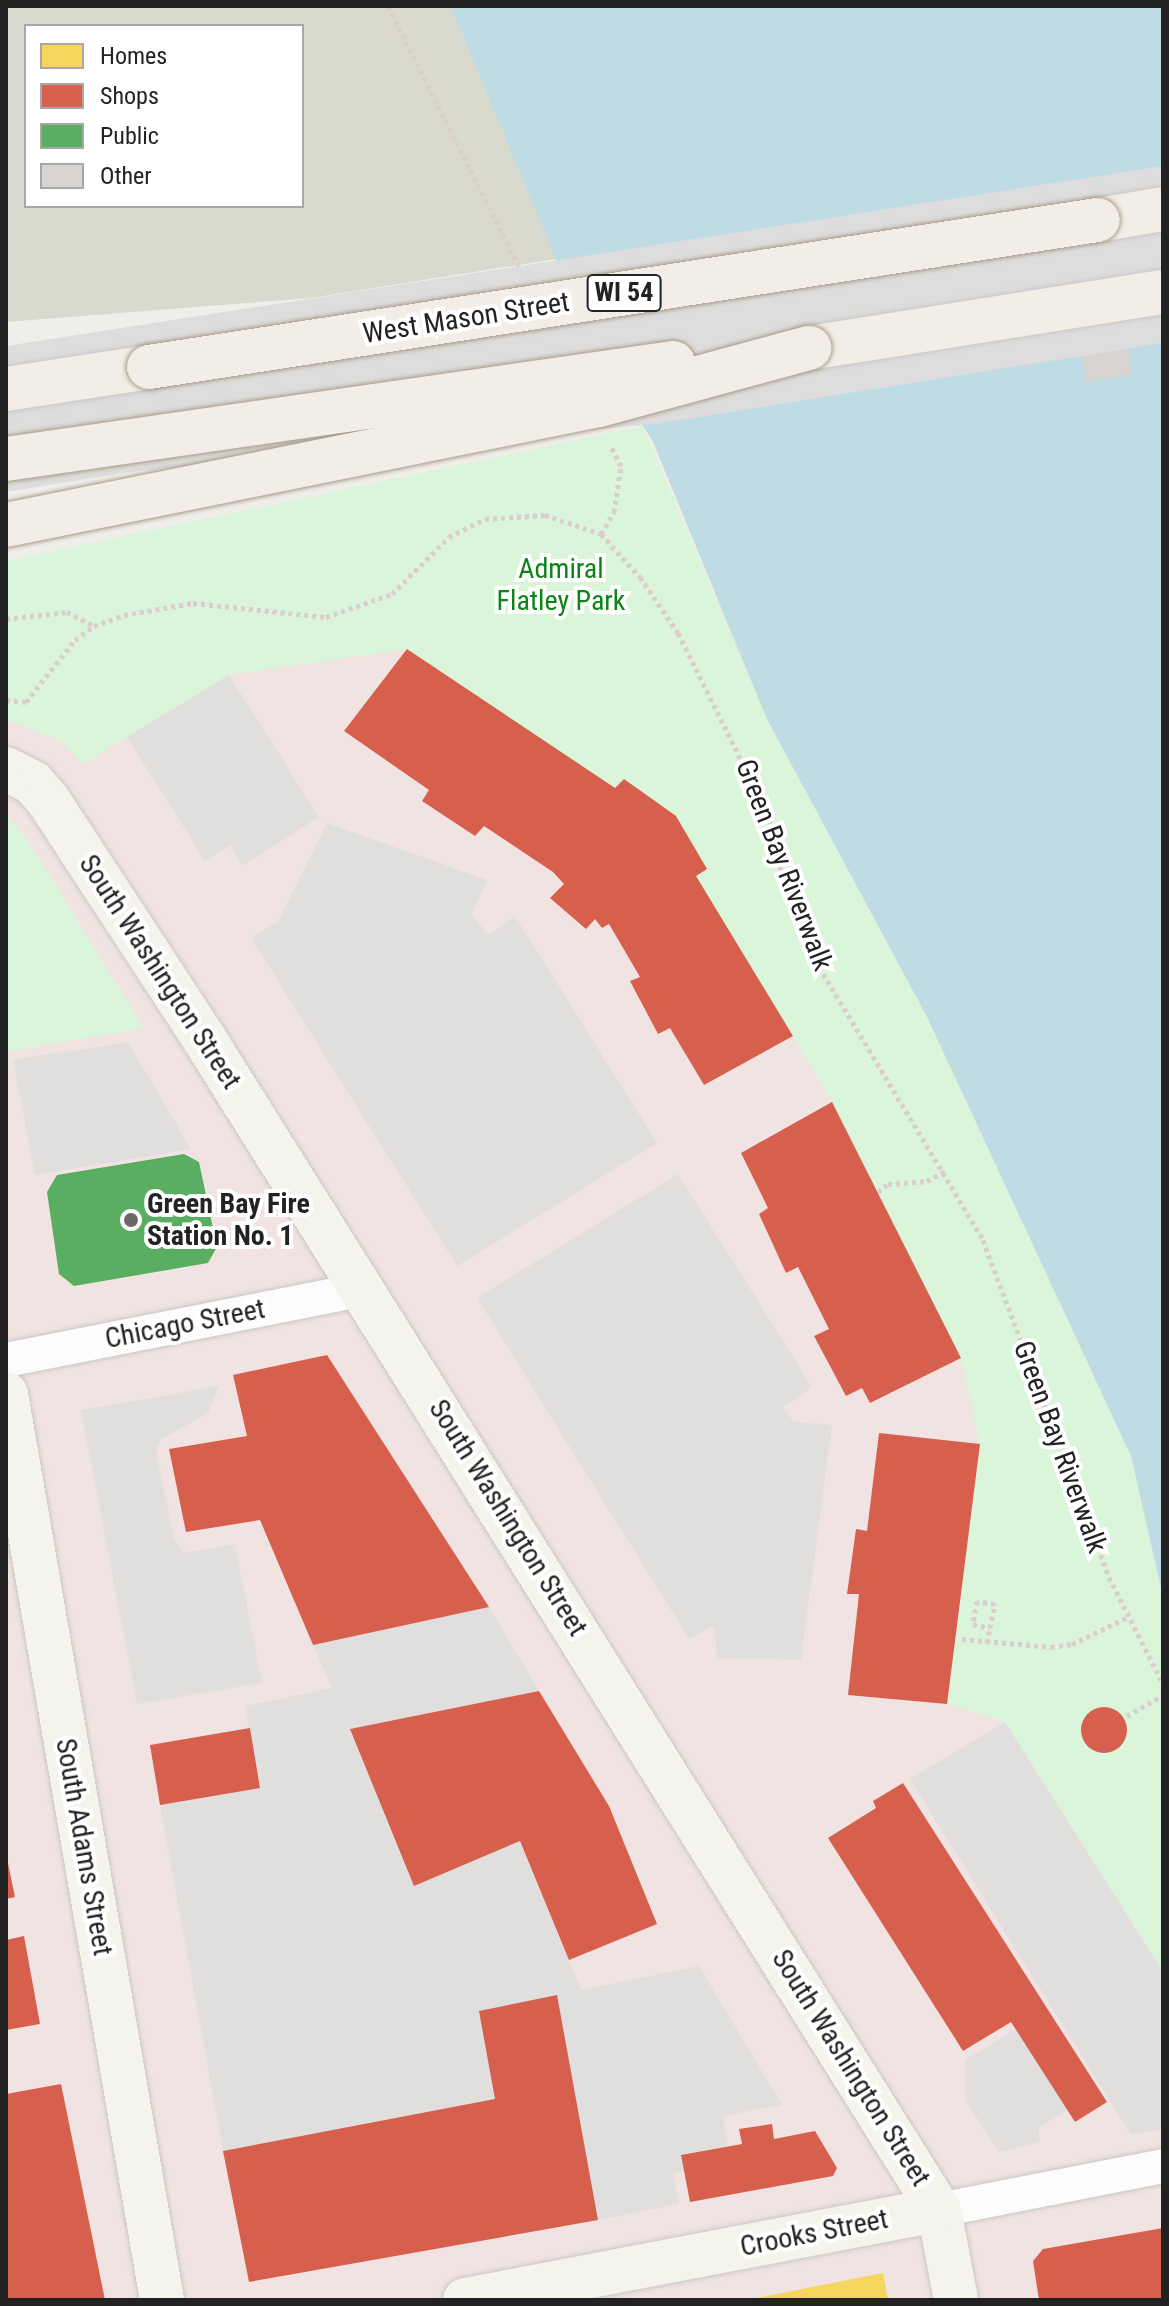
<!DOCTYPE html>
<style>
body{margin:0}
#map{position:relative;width:1169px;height:2306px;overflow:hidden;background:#f0eeeb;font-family:"Roboto Condensed",sans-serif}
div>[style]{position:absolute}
.commercial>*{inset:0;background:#f1e3e1}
.construction>*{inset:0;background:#d9d9cd}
.park>*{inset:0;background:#daf5da}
.parking>*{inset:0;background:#e0dfde}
.water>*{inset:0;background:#bfdbe3}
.pier>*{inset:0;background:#dedddd}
.homes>*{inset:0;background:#f6d55c}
.shops>*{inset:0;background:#d6604d}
.round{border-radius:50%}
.public>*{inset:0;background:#5aae61}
.building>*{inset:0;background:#d7d4d2}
.path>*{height:5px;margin-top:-2.5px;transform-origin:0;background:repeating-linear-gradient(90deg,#dccecd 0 4px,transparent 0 8px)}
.roads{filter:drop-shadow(0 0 2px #c9c8c7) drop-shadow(0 0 2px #c9c8c7)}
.street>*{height:34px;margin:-17px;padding:0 17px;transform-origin:17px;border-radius:17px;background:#fdfcfc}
.secondary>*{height:44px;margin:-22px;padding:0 22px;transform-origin:22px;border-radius:22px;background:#f4f4ed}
.primary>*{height:44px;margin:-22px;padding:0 22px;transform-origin:22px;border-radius:22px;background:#f3ede7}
.bridges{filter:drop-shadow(0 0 2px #a79c86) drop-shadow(0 0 2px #a79c86)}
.primary-bridge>*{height:44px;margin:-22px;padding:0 22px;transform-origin:22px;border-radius:22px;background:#f3ede7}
.dots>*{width:22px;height:22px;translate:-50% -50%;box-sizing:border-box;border:4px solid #fff;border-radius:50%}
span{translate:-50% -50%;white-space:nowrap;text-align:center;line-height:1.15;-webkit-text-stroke:8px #fff;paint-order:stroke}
.shield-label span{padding:2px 6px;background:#fff;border:2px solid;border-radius:6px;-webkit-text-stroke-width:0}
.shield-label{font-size:26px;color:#222;font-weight:700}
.street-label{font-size:28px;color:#222}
.park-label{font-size:28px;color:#0c8416}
.poi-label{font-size:28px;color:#222;font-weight:700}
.left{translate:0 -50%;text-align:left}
.frame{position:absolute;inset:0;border:8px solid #222;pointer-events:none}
.legend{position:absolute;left:24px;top:24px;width:280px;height:184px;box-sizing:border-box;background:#fff;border:2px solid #a7a7a7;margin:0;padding:10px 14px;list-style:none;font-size:24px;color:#222}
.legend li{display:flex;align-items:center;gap:16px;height:40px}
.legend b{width:40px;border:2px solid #a7a7a7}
</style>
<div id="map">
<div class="commercial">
<i style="clip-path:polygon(6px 574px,718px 599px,1163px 1597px,1163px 2300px,6px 2300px)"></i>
</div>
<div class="construction">
<i style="clip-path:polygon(evenodd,6px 6px,450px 6px,556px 259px,311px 298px,6px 322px,6px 6px,26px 26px,302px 26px,302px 206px,26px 206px,26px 26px)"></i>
</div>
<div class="park">
<i style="clip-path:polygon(643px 426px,767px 719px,927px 1017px,1131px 1456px,1163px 1597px,1163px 1972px,1005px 1722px,947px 1704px,980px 1444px,961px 1358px,832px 1102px,696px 876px,706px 868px,676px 816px,624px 779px,615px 788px,407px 649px,229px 675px,83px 764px,59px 740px,6px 720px,6px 561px)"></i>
<i style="clip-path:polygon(6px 816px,25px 836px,144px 1028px,6px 1052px)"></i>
</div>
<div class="parking">
<i style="clip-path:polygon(229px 675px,319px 817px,242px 866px,231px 845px,205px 861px,127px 737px)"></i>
<i style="clip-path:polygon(327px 823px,487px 880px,472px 914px,488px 935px,515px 916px,657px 1143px,457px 1266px,251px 938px,278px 921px)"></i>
<i style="clip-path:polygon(128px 1042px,191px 1149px,35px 1175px,13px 1060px)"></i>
<i style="clip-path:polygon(678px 1174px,812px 1387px,783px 1407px,794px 1422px,832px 1425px,801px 1660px,717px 1658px,714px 1626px,689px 1639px,477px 1298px)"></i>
<i style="clip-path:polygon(219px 1386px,208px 1413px,160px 1440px,156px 1451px,174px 1539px,184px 1553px,235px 1544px,262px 1683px,137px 1704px,81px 1410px)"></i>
<i style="clip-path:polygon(489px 1607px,539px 1691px,520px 1841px,581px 1990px,699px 1966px,782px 2105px,723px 2116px,728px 2146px,682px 2155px,684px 2171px,673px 2173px,679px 2204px,598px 2220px,495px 2099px,223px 2151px,160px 1805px,260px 1788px,245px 1706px,332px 1688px,313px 1645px)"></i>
<i style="clip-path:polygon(1005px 1722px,1163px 1972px,1163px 2129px,1131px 2135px,910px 1779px)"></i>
<i style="clip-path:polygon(1016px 2029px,1067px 2110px,1038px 2128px,1040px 2142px,999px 2152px,966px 2101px,965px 2060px)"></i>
</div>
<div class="water">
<i style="clip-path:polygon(450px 6px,1163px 6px,1163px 1597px,1131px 1456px,927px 1017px,767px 719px,653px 442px,589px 339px)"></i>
</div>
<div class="pier">
<i style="clip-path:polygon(1163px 166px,1163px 343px,655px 424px,137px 471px,6px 492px,6px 346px)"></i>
</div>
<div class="homes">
<i style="clip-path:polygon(883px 2273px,888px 2300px,752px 2300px,752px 2299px)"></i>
</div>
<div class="shops">
<i style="clip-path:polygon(407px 649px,615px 788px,624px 779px,676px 816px,707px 869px,696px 876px,793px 1036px,704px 1085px,670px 1028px,658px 1034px,630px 981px,640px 977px,609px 924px,602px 928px,595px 919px,586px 929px,550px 898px,564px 884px,553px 872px,484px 826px,475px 836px,422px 801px,429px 790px,344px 731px)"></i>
<i style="clip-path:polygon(832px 1102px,961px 1358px,870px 1403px,862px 1388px,846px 1396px,814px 1336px,829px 1329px,798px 1267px,786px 1273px,759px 1214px,768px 1208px,741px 1153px)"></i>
<i style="clip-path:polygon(327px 1355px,489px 1607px,313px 1645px,260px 1520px,186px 1532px,169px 1449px,247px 1436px,233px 1375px)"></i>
<i style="clip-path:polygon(879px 1433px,980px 1444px,947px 1704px,848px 1695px,859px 1594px,847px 1594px,856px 1529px,867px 1531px)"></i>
<i style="clip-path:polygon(539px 1691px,609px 1806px,657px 1924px,569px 1960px,520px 1841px,414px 1886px,350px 1729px)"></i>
<i class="round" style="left:1081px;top:1707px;width:46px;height:46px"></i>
<i style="clip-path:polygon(250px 1728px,260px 1788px,160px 1805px,150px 1745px)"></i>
<i style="clip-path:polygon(903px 1783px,1107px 2102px,1075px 2122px,1011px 2022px,963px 2051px,828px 1838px,876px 1808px,873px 1801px)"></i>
<i style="clip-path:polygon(6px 1854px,15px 1897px,6px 1899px)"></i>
<i style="clip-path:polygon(24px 1936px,40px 2024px,6px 2030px,6px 1940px)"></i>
<i style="clip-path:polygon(557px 1995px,598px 2220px,249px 2282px,223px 2151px,495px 2099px,479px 2011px)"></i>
<i style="clip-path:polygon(61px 2084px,105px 2300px,6px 2300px,6px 2094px)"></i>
<i style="clip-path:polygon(772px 2124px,774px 2139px,815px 2131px,837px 2168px,833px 2176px,690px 2202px,681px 2155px,742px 2144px,739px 2129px)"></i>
<i style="clip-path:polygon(1163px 2228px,1163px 2300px,1039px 2300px,1033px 2261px,1043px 2249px)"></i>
</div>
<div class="public">
<i style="clip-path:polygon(184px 1154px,199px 1162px,217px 1247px,208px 1263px,74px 1286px,59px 1274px,47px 1192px,57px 1175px)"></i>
</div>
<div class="building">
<i style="clip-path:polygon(1128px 349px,1132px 375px,1086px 382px,1082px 356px)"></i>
</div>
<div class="path">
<i style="left:388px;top:6px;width:291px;rotate:63.3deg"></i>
<i style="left:601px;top:534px;width:26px;rotate:-59deg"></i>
<i style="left:614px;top:512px;width:47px;rotate:-81.3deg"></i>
<i style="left:621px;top:466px;width:22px;rotate:-117deg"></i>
<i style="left:6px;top:619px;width:61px;rotate:-6.5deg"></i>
<i style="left:67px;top:612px;width:30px;rotate:27deg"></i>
<i style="left:6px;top:700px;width:20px;rotate:6deg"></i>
<i style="left:26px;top:702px;width:79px;rotate:-51.7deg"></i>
<i style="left:75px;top:640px;width:24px;rotate:-36deg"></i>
<i style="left:94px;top:626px;width:32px;rotate:-20deg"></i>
<i style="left:124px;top:615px;width:70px;rotate:-9.9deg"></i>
<i style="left:193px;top:603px;width:134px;rotate:6deg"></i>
<i style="left:326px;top:617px;width:70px;rotate:-19.2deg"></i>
<i style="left:392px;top:594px;width:81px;rotate:-45deg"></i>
<i style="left:449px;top:537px;width:40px;rotate:-26.6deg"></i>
<i style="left:485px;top:519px;width:60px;rotate:-3.8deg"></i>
<i style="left:545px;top:515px;width:59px;rotate:18.7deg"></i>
<i style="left:601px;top:534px;width:58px;rotate:47.8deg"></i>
<i style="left:640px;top:577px;width:68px;rotate:55.8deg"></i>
<i style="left:678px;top:633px;width:200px;rotate:63.6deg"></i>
<i style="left:767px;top:812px;width:68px;rotate:76.4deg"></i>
<i style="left:783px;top:878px;width:88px;rotate:68.7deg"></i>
<i style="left:815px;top:960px;width:327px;rotate:59deg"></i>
<i style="left:983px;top:1240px;width:360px;rotate:69.5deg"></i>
<i style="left:1109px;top:1577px;width:120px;rotate:63.2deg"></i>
<i style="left:878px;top:1192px;width:13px;rotate:-39deg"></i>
<i style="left:888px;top:1184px;width:39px;rotate:-4deg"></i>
<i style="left:927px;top:1181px;width:21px;rotate:-29deg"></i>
<i style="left:962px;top:1639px;width:89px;rotate:5.1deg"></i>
<i style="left:1051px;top:1647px;width:21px;rotate:-8deg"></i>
<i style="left:1072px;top:1644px;width:60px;rotate:-25.7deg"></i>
<i style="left:987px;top:1643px;width:15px;rotate:-79deg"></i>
<i style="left:990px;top:1628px;width:25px;rotate:-78deg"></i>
<i style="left:995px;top:1604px;width:18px;rotate:-171deg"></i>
<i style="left:977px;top:1601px;width:23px;rotate:100deg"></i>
<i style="left:973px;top:1624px;width:17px;rotate:13deg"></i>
<i style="left:1127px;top:1716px;width:42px;rotate:-30.3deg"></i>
</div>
<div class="roads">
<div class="street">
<i style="left:6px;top:1360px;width:366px;rotate:-11.2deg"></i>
<i style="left:939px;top:2210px;width:228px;rotate:-11.1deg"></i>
</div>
<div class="secondary">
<i style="left:6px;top:769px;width:30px;rotate:27deg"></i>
<i style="left:33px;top:783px;width:23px;rotate:49deg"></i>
<i style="left:48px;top:800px;width:296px;rotate:56.8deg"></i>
<i style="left:210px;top:1048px;width:1372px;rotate:57.9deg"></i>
<i style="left:939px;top:2210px;width:92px;rotate:79.3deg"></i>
<i style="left:6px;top:1394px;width:919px;rotate:80.23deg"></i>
<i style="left:465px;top:2300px;width:482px;rotate:-10.8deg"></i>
</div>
<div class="primary">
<i style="left:1098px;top:220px;width:66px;rotate:-9.6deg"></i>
<i style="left:809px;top:348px;width:358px;rotate:-9deg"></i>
<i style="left:6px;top:389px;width:145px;rotate:-8.7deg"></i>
</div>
</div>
<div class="bridges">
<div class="primary-bridge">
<i style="left:149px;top:367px;width:960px;rotate:-8.81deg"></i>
<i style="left:6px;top:459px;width:674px;rotate:-8.19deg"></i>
<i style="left:6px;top:525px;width:605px;rotate:-11.44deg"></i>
<i style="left:599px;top:405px;width:218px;rotate:-15.2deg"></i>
</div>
</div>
<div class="dots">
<i style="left:131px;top:1220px;background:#6a6968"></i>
</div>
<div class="shield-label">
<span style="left:624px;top:293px">WI 54</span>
</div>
<div class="street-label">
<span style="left:466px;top:318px;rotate:-9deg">West Mason Street</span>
<span style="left:784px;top:865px;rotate:69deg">Green Bay Riverwalk</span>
<span style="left:160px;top:972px;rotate:57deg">South Washington Street</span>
<span style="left:185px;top:1324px;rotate:-11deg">Chicago Street</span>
<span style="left:1060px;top:1447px;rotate:70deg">Green Bay Riverwalk</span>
<span style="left:508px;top:1518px;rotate:58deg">South Washington Street</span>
<span style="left:84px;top:1847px;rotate:80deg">South Adams Street</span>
<span style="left:851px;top:2068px;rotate:58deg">South Washington Street</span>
<span style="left:814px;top:2233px;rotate:-11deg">Crooks Street</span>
</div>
<div class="park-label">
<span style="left:561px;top:585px">Admiral<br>Flatley Park</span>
</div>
<div class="poi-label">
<span class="left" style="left:147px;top:1220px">Green Bay Fire<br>Station No. 1</span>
</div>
<div class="frame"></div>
<ul class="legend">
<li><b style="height:22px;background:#f6d55c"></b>Homes</li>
<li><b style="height:22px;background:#d6604d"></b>Shops</li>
<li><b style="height:22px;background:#5aae61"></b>Public</li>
<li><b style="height:22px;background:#d7d4d2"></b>Other</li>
</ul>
</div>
